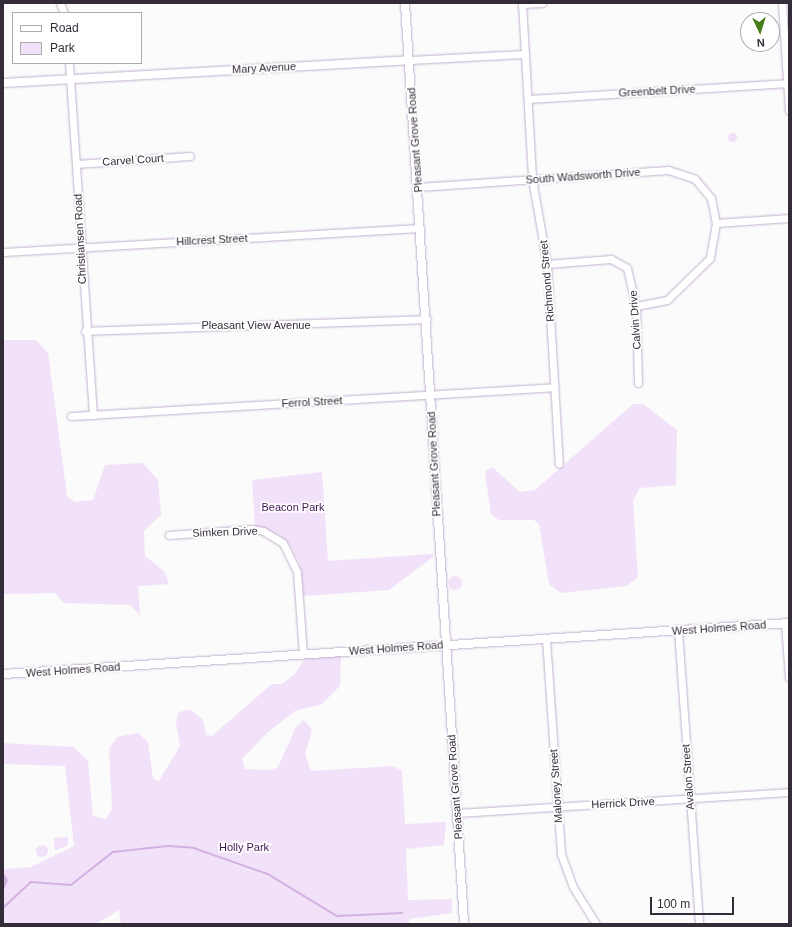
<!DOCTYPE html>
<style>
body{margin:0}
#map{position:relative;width:792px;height:927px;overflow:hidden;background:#fbfbfb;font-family:Arial,sans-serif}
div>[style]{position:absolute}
.green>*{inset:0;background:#f1e1f9}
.round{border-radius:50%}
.water>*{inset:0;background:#d3b1e2}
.stream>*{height:1.5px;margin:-0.75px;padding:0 0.75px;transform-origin:0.75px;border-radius:0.75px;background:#d3b1e2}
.roads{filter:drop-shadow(0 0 1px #c3afcd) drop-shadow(0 0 1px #c3afcd)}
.minor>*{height:7px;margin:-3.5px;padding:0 3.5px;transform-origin:3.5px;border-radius:3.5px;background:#fff}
.tertiary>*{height:8px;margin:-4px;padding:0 4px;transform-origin:4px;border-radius:4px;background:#fff}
span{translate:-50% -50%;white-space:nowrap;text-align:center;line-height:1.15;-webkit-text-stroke:3.5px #fff;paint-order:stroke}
.street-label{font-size:11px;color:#342c38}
.park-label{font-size:11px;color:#401751}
.frame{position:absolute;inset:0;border:4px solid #342c38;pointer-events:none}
.legend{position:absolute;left:12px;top:12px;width:130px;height:52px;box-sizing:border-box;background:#fff;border:1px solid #aeabaf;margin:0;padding:5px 7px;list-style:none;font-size:12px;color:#342c38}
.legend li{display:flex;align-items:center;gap:8px;height:20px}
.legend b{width:20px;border:1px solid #aeabaf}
.north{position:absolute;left:740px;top:12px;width:40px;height:40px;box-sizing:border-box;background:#fff;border:1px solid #aeabaf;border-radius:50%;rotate:176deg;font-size:11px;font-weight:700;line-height:16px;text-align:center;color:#342c38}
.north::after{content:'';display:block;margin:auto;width:14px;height:18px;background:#457e18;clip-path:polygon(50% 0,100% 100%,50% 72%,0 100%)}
.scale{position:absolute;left:650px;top:897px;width:84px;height:18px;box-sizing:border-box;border:2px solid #342c38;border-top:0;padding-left:5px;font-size:12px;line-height:14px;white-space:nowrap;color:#342c38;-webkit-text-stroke:3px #fff;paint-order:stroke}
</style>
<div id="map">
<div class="green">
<i class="round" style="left:727.5px;top:132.5px;width:9px;height:9px"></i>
<i style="clip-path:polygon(3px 340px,36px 340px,48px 353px,67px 496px,75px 502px,93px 500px,105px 465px,143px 463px,158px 480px,161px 515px,144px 531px,145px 556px,164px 571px,169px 584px,138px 586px,140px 615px,130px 605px,64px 603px,55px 593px,3px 594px)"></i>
<i style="clip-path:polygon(633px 404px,643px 404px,677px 430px,676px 485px,640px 488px,633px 501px,638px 577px,626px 586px,561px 593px,549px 584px,539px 524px,534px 520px,499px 520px,491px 515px,485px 472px,492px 467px,520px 492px,535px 490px)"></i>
<i style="clip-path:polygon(322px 472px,328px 561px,433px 554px,433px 557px,389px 590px,303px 596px,299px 562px,289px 544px,279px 535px,255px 526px,252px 480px)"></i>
<i class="round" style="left:448px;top:576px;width:14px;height:14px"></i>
<i style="clip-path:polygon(341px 655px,340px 686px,322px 704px,295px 711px,268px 732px,242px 759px,245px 769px,272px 770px,278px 767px,296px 727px,304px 720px,312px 730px,305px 754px,311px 771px,393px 766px,402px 771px,405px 824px,446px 822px,444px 845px,406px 849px,408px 900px,452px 899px,452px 913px,409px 919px,409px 924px,121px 924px,119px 910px,96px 924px,3px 924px,3px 869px,31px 867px,74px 846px,65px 766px,3px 764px,3px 743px,74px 747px,88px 761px,93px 816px,106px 819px,112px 809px,109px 749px,117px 737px,138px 733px,148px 742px,153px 778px,159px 781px,180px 746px,176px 723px,178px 712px,191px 710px,203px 720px,206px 735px,212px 736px,272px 684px,282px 684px,294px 675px,306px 657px)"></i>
<i style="clip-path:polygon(68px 837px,68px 845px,55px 851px,54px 838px)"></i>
<i class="round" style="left:36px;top:845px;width:12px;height:12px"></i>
</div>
<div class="water">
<i style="clip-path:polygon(3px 872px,8px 880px,3px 892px)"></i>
</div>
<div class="stream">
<i style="left:3px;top:908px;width:38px;rotate:-43deg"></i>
<i style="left:31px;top:882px;width:40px;rotate:4.3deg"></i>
<i style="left:71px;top:885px;width:53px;rotate:-38.2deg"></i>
<i style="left:113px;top:852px;width:55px;rotate:-6.2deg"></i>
<i style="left:168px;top:846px;width:26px;rotate:4deg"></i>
<i style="left:194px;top:848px;width:78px;rotate:19.4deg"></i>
<i style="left:268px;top:874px;width:81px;rotate:31.3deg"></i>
<i style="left:337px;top:916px;width:65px;rotate:-2.6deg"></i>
</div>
<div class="roads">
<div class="minor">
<i style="left:60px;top:3px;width:11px;rotate:68deg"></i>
<i style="left:522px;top:3px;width:176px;rotate:86.7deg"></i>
<i style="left:532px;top:179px;width:86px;rotate:80deg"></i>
<i style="left:547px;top:264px;width:200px;rotate:86.6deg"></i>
<i style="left:782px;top:3px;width:108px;rotate:86.3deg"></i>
<i style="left:522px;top:4px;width:20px;rotate:-3deg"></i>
<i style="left:409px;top:60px;width:116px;rotate:-3deg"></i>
<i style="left:69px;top:63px;width:353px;rotate:86.1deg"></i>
<i style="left:528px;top:99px;width:259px;rotate:-3.5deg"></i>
<i style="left:76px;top:164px;width:114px;rotate:-4deg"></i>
<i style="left:418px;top:187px;width:251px;rotate:-3.9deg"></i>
<i style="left:668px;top:170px;width:28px;rotate:18deg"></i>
<i style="left:695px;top:179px;width:25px;rotate:50deg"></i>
<i style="left:711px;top:198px;width:25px;rotate:79deg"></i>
<i style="left:716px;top:223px;width:36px;rotate:100deg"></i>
<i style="left:710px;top:258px;width:60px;rotate:135.7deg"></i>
<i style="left:667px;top:300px;width:32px;rotate:169deg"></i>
<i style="left:716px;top:223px;width:73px;rotate:-3.9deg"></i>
<i style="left:3px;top:252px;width:418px;rotate:-3.3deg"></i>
<i style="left:547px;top:264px;width:64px;rotate:-4.5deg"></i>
<i style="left:611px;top:259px;width:18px;rotate:29deg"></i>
<i style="left:627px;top:268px;width:39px;rotate:77deg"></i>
<i style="left:636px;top:306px;width:77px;rotate:88.5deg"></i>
<i style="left:85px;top:331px;width:342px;rotate:-2deg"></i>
<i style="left:71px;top:416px;width:484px;rotate:-3.4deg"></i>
<i style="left:169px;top:535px;width:83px;rotate:-4.1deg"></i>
<i style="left:252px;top:529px;width:11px;rotate:10deg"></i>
<i style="left:263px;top:531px;width:23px;rotate:31deg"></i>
<i style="left:283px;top:543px;width:32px;rotate:64deg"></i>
<i style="left:297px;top:572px;width:82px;rotate:85.8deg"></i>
<i style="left:785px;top:623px;width:55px;rotate:85.8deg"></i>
<i style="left:678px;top:630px;width:295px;rotate:85.9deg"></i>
<i style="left:546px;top:639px;width:216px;rotate:86deg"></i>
<i style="left:561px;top:854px;width:35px;rotate:70deg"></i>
<i style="left:573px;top:887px;width:44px;rotate:58.1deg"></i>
<i style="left:457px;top:813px;width:333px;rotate:-3.6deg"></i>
</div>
<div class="tertiary">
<i style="left:405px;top:3px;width:923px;rotate:86.33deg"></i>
<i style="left:3px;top:83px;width:407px;rotate:-3.2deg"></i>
<i style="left:3px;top:674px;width:788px;rotate:-3.71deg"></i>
</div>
</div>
<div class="street-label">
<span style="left:264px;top:68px;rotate:-3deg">Mary Avenue</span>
<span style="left:657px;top:91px;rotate:-3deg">Greenbelt Drive</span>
<span style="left:415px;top:140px;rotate:-94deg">Pleasant Grove Road</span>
<span style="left:133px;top:160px;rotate:-4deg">Carvel Court</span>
<span style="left:583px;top:176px;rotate:-4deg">South Wadsworth Drive</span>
<span style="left:80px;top:239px;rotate:-93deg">Christiansen Road</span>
<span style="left:212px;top:240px;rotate:-3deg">Hillcrest Street</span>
<span style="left:547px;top:281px;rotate:-95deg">Richmond Street</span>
<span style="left:635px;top:320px;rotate:-94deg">Calvin Drive</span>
<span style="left:256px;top:325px">Pleasant View Avenue</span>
<span style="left:312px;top:402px;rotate:-3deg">Ferrol Street</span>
<span style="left:434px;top:464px;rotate:-93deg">Pleasant Grove Road</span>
<span style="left:225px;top:532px;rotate:-2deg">Simken Drive</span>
<span style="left:719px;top:628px;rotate:-4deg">West Holmes Road</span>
<span style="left:396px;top:648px;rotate:-4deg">West Holmes Road</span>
<span style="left:73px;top:670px;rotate:-4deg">West Holmes Road</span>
<span style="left:688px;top:777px;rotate:-94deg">Avalon Street</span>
<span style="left:556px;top:786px;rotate:-94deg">Maloney Street</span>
<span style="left:455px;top:787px;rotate:-94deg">Pleasant Grove Road</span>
<span style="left:623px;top:803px;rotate:-3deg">Herrick Drive</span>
</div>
<div class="park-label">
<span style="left:293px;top:507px">Beacon Park</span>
<span style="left:244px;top:847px">Holly Park</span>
</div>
<div class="frame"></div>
<ul class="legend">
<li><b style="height:5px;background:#fff"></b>Road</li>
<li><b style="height:11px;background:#f1e1f9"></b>Park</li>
</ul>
<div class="north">N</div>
<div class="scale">100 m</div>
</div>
